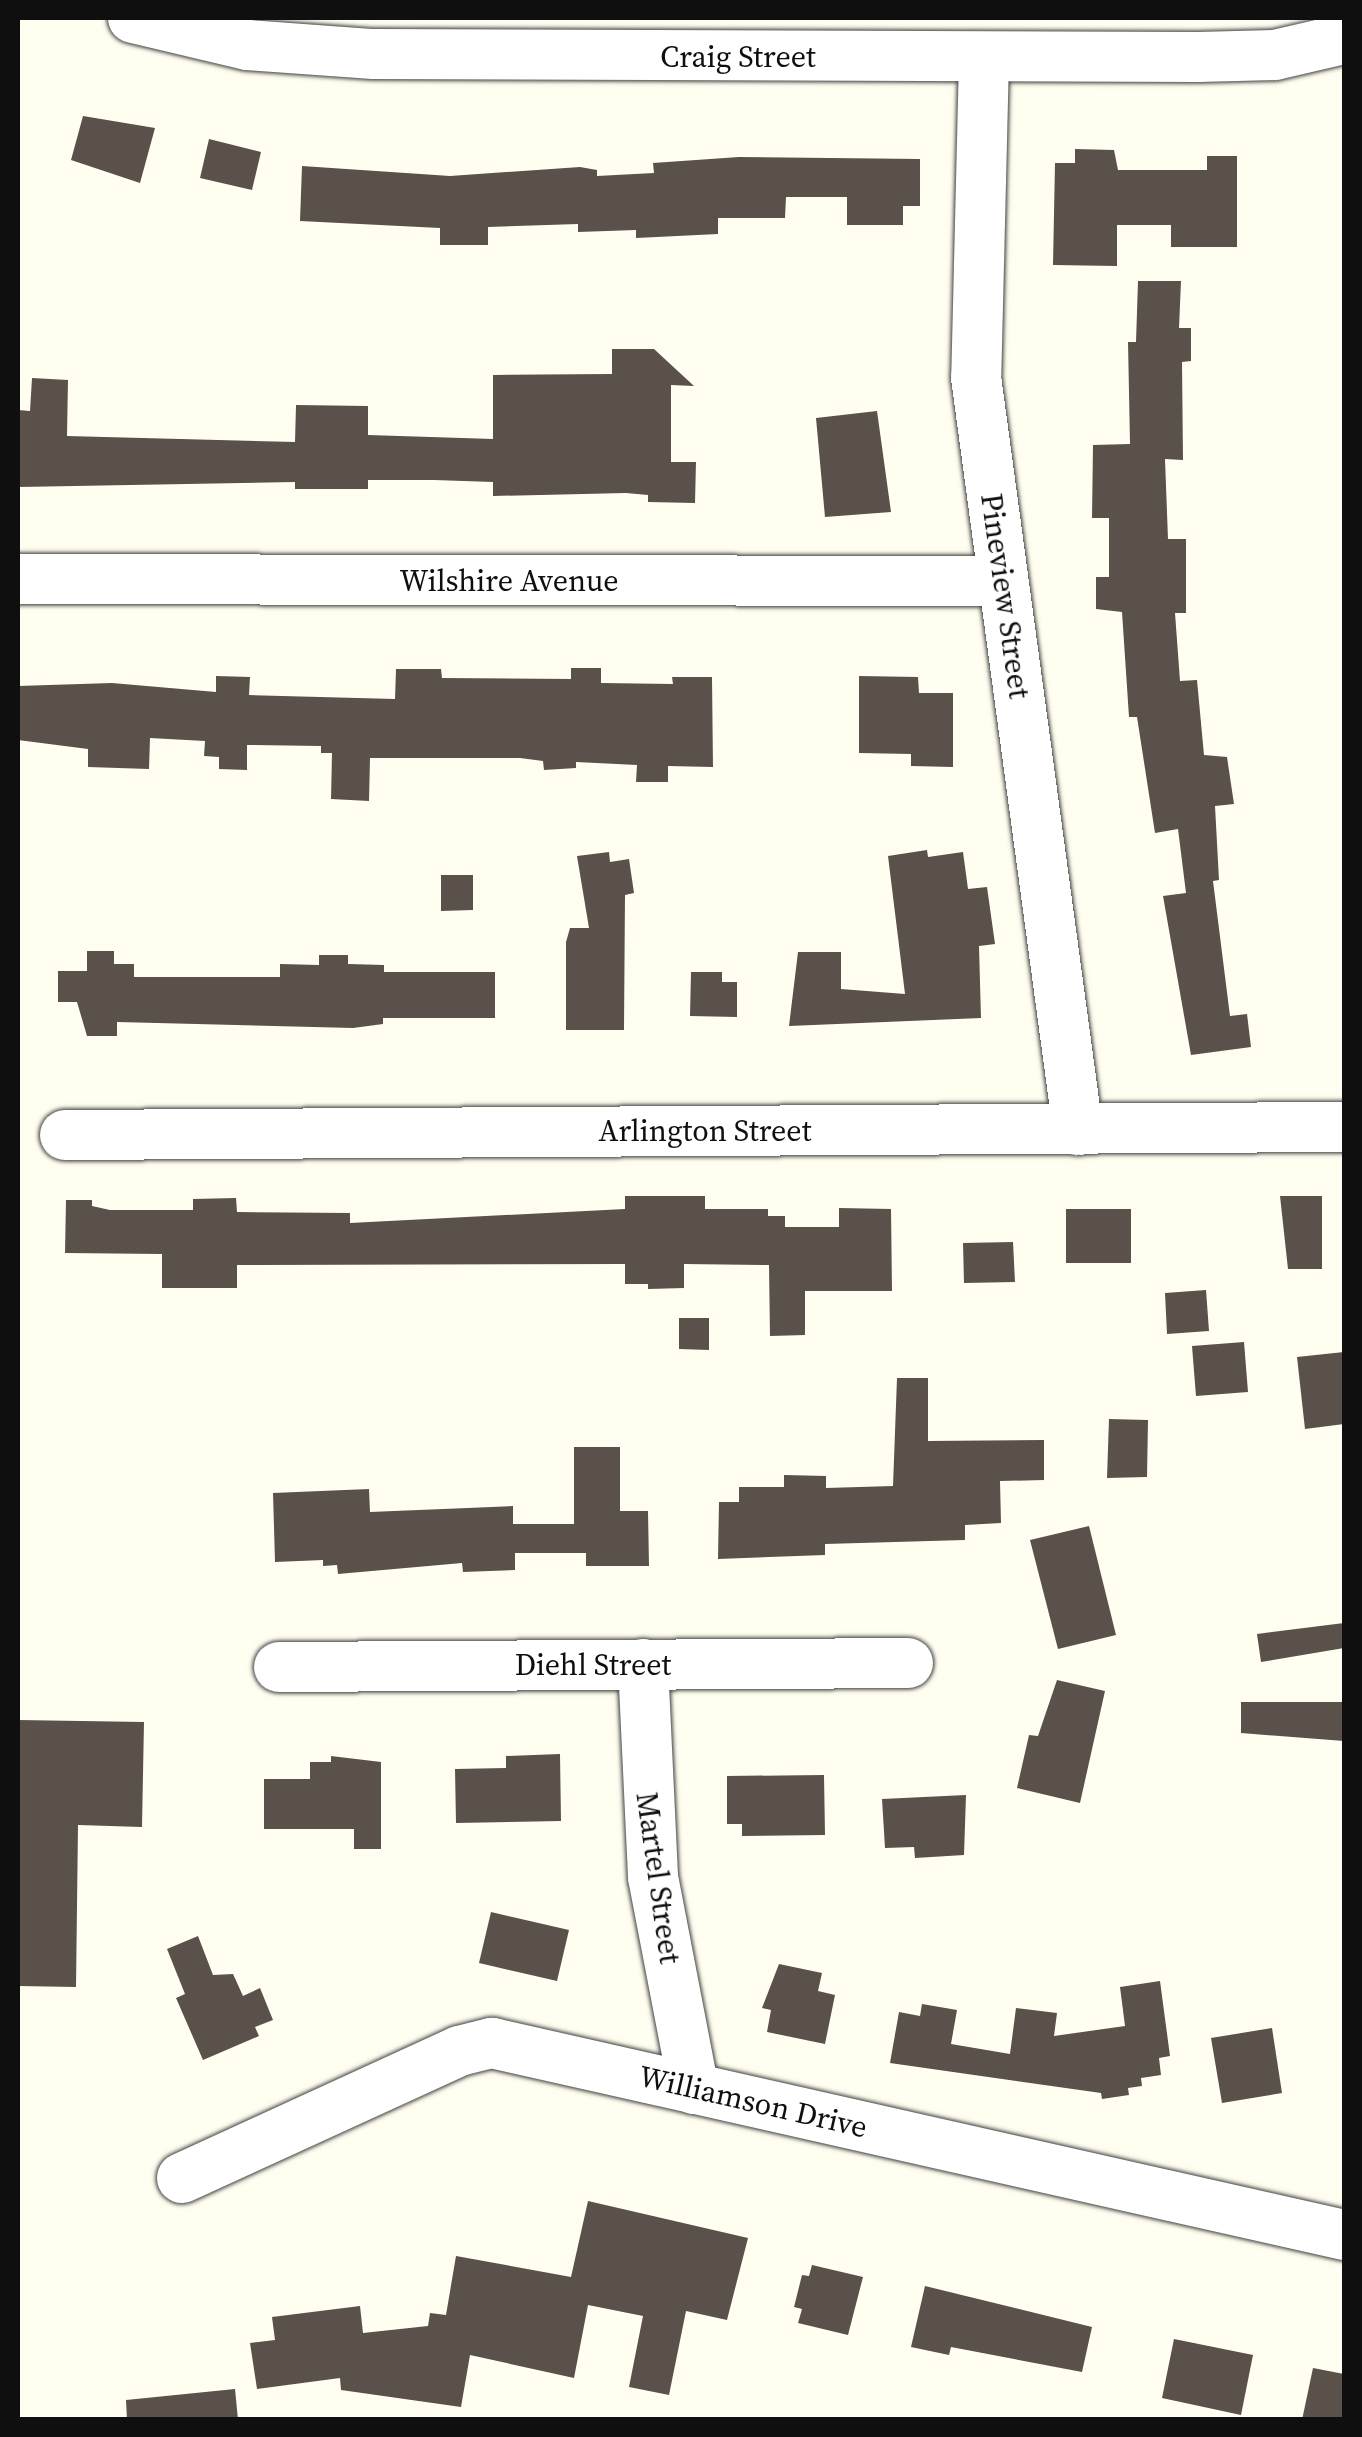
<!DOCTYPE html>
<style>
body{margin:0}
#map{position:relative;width:1362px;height:2437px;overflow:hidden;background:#fffef0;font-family:"Source Serif 4",serif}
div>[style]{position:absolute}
.building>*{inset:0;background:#59514a}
.roads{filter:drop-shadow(0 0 2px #424242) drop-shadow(0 0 2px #424242)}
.minor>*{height:50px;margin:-25px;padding:0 25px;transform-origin:25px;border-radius:25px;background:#fff}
span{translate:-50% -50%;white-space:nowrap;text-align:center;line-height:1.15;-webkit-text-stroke:10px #fff;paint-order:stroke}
.street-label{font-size:30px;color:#0f0f0f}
.frame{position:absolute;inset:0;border:20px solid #0f0f0f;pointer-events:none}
</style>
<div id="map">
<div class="building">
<i style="clip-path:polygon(83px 116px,155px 128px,140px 183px,71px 160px)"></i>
<i style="clip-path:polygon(209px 139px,261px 152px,252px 190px,200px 178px)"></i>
<i style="clip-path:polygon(1075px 149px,1114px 150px,1118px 170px,1207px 170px,1207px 156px,1237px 156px,1237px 247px,1171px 247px,1171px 225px,1117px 225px,1117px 266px,1053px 265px,1055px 163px,1075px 163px)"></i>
<i style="clip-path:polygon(739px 157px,920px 159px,920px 206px,903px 206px,903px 225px,847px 225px,847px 197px,786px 197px,785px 218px,718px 218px,718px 234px,636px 238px,636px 230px,578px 232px,578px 224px,488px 227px,488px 245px,440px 245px,440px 228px,300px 221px,302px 166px,450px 176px,580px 167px,597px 170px,597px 176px,654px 173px,653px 163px)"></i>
<i style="clip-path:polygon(1138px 281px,1181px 281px,1179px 328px,1191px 328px,1191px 361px,1182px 362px,1183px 460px,1165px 459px,1168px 539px,1186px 539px,1186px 613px,1175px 613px,1180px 681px,1197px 680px,1204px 755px,1227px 757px,1234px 804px,1215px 806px,1219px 880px,1213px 881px,1230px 1016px,1247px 1014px,1251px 1047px,1191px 1055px,1163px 896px,1186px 893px,1178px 829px,1155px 833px,1137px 717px,1129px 717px,1122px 612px,1096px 609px,1096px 577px,1109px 577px,1109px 518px,1092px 518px,1093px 445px,1130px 444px,1128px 342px,1136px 342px)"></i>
<i style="clip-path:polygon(612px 349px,654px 349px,694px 386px,671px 385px,671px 462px,696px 462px,695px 503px,648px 502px,648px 495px,626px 493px,493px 496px,493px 482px,434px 480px,368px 480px,368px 489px,295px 489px,295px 482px,18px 487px,18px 410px,30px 411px,32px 378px,68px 380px,67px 436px,295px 442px,296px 405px,368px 406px,368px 435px,493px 439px,493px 375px,612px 374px)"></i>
<i style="clip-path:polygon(877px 411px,891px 512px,825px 517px,816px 418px)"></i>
<i style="clip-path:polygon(571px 668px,601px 668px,601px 683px,673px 684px,672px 677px,712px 677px,713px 767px,668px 766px,668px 782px,636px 782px,637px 765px,576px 762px,576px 768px,544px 770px,543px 761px,520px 758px,370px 758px,369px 801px,331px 799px,332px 753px,321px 753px,321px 746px,247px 745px,247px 770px,219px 769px,219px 757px,204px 756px,205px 741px,150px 738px,149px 769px,88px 767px,88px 749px,18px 740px,18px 686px,112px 683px,216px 692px,216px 676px,250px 677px,249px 695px,395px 699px,396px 669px,441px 669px,442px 678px,571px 679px)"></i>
<i style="clip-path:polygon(859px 676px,918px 677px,919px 693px,953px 693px,953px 767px,911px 766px,911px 754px,859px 753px)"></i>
<i style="clip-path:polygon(927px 850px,928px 857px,963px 852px,968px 889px,987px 887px,995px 944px,979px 946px,981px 1018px,789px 1026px,798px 952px,841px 952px,841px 989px,905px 994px,888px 856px)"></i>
<i style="clip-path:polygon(609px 852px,610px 862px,629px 859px,634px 893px,625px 895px,624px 1030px,566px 1030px,566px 942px,570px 928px,589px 928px,577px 856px)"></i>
<i style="clip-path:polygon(441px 875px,473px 875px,473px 910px,441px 911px)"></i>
<i style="clip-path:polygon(87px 951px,114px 951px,114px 964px,134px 964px,134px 977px,280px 977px,280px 964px,319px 965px,319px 955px,348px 955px,348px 964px,384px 965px,384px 972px,495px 972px,495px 1018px,383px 1018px,383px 1024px,353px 1028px,117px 1022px,117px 1036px,87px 1036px,77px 1002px,58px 1002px,58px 971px,87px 971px)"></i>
<i style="clip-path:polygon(691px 972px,722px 972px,722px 982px,737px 982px,737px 1017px,690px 1016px)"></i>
<i style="clip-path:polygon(625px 1196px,705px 1196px,705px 1209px,768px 1209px,768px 1216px,785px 1216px,785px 1227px,839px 1227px,839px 1208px,891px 1209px,892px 1291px,805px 1291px,805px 1335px,770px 1336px,769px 1265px,684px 1264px,684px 1288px,648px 1289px,648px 1284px,625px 1284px,625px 1264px,237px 1265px,237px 1288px,162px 1288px,162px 1254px,65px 1253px,66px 1200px,92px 1200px,92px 1206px,110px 1210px,193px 1210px,193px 1199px,236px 1198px,237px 1212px,350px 1213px,350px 1223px,625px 1209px)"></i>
<i style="clip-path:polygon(1280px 1196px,1322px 1196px,1322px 1269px,1288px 1269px)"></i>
<i style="clip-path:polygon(1066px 1209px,1131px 1209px,1131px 1263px,1066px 1263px)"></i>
<i style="clip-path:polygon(1013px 1242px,1015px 1282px,964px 1283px,963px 1243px)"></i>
<i style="clip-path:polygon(1206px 1290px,1209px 1331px,1167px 1334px,1165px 1293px)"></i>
<i style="clip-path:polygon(679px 1318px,709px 1318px,709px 1350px,679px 1349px)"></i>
<i style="clip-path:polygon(1244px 1342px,1248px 1392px,1196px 1396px,1192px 1346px)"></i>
<i style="clip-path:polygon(1344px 1352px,1344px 1424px,1305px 1429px,1297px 1357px)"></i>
<i style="clip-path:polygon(897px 1378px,928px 1378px,928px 1441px,1044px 1440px,1044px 1480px,1000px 1481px,1001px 1523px,965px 1525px,965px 1540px,825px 1544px,825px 1555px,718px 1559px,719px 1502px,739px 1502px,739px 1487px,784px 1487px,784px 1475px,826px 1476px,826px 1488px,893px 1486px)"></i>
<i style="clip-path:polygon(1109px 1419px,1148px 1420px,1147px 1477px,1107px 1478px)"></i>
<i style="clip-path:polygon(574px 1447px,620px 1447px,620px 1511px,648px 1511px,649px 1566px,586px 1566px,586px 1553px,515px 1553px,515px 1570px,463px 1572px,462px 1563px,338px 1574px,337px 1565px,323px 1566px,323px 1560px,275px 1562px,273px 1493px,369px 1489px,370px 1512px,513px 1506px,513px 1524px,574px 1524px)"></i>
<i style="clip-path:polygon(1089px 1526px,1116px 1635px,1058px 1649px,1030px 1540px)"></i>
<i style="clip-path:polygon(1344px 1623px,1344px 1648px,1261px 1662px,1257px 1634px)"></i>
<i style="clip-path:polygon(1057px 1680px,1105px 1691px,1080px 1803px,1017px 1788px,1029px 1735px,1038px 1736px)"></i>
<i style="clip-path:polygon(1241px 1702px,1344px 1702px,1344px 1741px,1241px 1733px)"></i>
<i style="clip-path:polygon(18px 1720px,144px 1722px,142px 1827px,78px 1825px,76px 1987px,18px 1986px)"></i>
<i style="clip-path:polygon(560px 1754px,561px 1821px,456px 1823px,455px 1769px,506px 1768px,506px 1756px)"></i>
<i style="clip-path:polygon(331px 1756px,381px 1762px,381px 1849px,354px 1849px,354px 1829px,264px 1829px,264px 1779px,310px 1779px,310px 1762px,331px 1762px)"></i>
<i style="clip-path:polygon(824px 1775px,825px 1835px,742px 1836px,742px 1824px,727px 1824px,727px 1776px)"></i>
<i style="clip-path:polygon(966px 1795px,964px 1855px,915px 1858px,914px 1847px,885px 1848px,882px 1799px)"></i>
<i style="clip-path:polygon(491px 1912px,569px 1930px,557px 1981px,479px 1963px)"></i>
<i style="clip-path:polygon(198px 1936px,213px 1975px,233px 1974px,243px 1996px,260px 1988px,273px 2020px,255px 2027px,259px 2036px,203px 2060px,176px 1998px,185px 1994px,167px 1949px)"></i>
<i style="clip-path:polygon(779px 1964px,822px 1973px,818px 1991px,835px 1995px,825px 2044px,767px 2032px,771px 2010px,762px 2008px)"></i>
<i style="clip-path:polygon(1160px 1981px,1170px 2056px,1159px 2058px,1161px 2075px,1141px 2078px,1142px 2086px,1128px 2088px,1129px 2095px,1102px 2099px,1101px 2093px,890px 2063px,899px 2012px,920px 2016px,922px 2004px,957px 2010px,951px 2044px,1010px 2054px,1016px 2008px,1057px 2013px,1054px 2036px,1125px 2026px,1120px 1987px)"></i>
<i style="clip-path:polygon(1272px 2028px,1282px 2093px,1222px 2103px,1211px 2038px)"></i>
<i style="clip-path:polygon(588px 2201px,748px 2238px,727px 2320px,686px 2311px,669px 2395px,629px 2387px,643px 2316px,588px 2305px,574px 2378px,470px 2355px,461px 2407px,341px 2390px,340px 2378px,257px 2389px,250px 2343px,275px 2340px,272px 2317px,360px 2306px,363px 2333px,428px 2326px,430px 2313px,446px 2315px,456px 2256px,571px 2277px)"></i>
<i style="clip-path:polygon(812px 2265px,863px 2277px,848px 2335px,798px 2323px,802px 2309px,794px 2307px,802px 2275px,809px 2276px)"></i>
<i style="clip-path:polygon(925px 2286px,1092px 2327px,1082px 2372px,951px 2347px,949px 2355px,911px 2347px)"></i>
<i style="clip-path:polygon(1174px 2339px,1253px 2355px,1241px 2415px,1162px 2398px)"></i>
<i style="clip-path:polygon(1313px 2368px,1344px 2374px,1344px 2420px,1302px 2420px)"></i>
<i style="clip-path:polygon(235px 2389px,238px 2420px,127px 2420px,126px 2400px)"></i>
</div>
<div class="roads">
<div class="minor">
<i style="left:133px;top:18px;width:117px;rotate:13.3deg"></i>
<i style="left:247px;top:45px;width:127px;rotate:4.1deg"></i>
<i style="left:374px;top:54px;width:824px;rotate:0.21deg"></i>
<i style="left:1198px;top:57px;width:77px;rotate:-1.5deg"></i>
<i style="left:1275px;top:55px;width:71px;rotate:-13.1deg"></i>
<i style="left:984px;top:59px;width:318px;rotate:91.4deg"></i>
<i style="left:976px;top:377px;width:760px;rotate:82.29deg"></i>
<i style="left:18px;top:579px;width:983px;rotate:0.12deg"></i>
<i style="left:65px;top:1135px;width:1279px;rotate:-0.36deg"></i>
<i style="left:643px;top:1664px;width:213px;rotate:87.3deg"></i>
<i style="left:653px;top:1877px;width:216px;rotate:79.1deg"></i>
<i style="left:279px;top:1667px;width:629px;rotate:-0.36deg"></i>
<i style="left:182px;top:2178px;width:305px;rotate:-24.6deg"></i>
<i style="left:459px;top:2051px;width:34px;rotate:-14deg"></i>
<i style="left:492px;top:2043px;width:873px;rotate:12.7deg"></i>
</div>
</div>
<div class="street-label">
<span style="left:738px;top:57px">Craig Street</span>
<span style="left:509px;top:581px">Wilshire Avenue</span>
<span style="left:1005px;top:596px;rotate:82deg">Pineview Street</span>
<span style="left:705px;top:1131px">Arlington Street</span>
<span style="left:593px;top:1665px">Diehl Street</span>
<span style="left:658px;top:1878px;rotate:82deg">Martel Street</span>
<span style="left:753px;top:2102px;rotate:13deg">Williamson Drive</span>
</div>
<div class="frame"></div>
</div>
